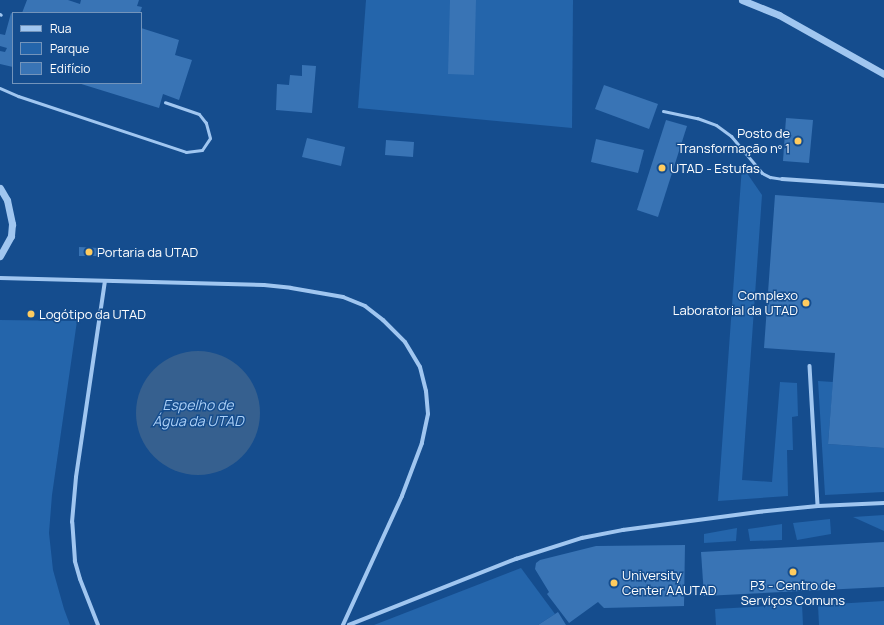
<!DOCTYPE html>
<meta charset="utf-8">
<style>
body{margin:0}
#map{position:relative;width:884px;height:625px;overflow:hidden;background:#154d8e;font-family:Manrope,sans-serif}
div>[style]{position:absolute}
.green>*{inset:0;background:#2465ab}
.water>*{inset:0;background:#36608f}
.round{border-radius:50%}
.building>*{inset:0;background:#3974b5}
.service>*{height:3px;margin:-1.5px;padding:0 1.5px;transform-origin:1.5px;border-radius:1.5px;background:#a0c6f0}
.pedestrian>*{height:3.5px;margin:-1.75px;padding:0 1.75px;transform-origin:1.75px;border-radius:1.75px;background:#a0c6f0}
.minor>*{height:4px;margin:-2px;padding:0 2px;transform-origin:2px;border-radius:2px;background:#a0c6f0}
.tertiary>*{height:7px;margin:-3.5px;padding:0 3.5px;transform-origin:3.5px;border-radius:3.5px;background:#a0c6f0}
.dots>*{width:11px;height:11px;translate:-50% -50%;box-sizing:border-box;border:2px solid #154d8e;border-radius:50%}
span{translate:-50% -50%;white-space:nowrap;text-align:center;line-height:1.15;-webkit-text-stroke:3px #154d8e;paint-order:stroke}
.poi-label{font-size:13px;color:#fff}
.right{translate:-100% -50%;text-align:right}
.left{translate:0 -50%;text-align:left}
.water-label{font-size:14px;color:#acd0f7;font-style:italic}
.legend{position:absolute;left:12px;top:12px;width:130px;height:72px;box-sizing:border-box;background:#154d8e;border:1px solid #7394bb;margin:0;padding:5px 7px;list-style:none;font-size:12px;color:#fff}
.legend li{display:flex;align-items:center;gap:8px;height:20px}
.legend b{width:20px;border:1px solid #7394bb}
</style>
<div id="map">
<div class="green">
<i style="clip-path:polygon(366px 0,573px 0,572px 128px,358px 108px)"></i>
<i style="clip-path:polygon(742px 166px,762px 195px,742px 480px,772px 482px,780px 382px,797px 383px,798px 416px,792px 417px,793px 450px,787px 450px,788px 496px,718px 501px)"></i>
<i style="clip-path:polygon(0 320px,77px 321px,52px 495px,49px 533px,53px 570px,64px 609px,70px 625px,0 625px)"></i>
<i style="clip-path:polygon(818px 381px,833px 382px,828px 444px,884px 448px,884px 492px,825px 495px)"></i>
<i style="clip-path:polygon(884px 515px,884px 531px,853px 517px)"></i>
<i style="clip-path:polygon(830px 519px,831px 534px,797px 540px,793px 523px)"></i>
<i style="clip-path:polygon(782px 524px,782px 540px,750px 541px,748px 529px)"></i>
<i style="clip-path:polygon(737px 528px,736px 541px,704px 543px,704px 534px)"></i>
<i style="clip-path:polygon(521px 568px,555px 614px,538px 625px,374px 625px)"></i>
<i style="clip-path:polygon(884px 601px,884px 625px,819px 625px,818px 605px)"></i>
<i style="clip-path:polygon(802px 604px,803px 625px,716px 625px,715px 609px)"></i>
</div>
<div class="water">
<i class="round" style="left:136px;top:351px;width:124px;height:124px"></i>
</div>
<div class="building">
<i style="clip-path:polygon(27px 0,68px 0,80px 4px,81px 0,139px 0,137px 6px,142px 7px,140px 13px,22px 13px)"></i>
<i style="clip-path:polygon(450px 0,476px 0,474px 75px,448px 74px)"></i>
<i style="clip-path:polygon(11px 13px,13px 14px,13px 67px,0 64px,0 51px,5px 52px,7px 48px,0 46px,0 34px,5px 35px)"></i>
<i style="clip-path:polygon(141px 28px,179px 40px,175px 55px,192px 60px,179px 100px,163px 94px,159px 108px,78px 83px,141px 83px)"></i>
<i style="clip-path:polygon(302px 65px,316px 66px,312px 113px,276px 110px,277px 84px,289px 85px,290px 75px,302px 76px)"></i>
<i style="clip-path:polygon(604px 85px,658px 104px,649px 129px,595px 109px)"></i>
<i style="clip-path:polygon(786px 118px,813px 120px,809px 163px,783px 161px)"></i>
<i style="clip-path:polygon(666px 120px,687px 126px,658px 217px,637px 210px)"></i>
<i style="clip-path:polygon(307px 138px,345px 147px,341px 166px,302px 157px)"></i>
<i style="clip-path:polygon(596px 139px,644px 150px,638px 173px,591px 162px)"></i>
<i style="clip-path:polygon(386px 140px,414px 142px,413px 157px,385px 155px)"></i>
<i style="clip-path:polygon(775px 195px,884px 203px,884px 448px,828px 444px,835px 353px,764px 348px)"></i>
<i style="clip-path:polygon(79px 247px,99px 248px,99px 256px,79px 256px)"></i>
<i style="clip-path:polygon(884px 542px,884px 587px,704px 596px,701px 552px)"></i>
<i style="clip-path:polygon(685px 545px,684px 606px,604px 608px,598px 602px,569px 623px,547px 594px,549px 592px,535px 569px,536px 563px,540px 560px,596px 546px)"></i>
<i style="clip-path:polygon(558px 612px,566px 625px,538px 625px,555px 614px)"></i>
</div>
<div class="service">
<i style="left:0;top:14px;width:1px;rotate:45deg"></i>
<i style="left:0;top:88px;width:20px;rotate:24deg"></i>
<i style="left:18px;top:96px;width:177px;rotate:18.4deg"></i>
<i style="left:186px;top:152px;width:16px;rotate:-7deg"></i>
<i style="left:202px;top:150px;width:14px;rotate:-56deg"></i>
<i style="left:210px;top:138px;width:16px;rotate:-105deg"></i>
<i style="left:206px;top:123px;width:11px;rotate:-128deg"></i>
<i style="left:199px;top:114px;width:36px;rotate:-161deg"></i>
<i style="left:663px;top:111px;width:35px;rotate:12deg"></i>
<i style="left:697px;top:118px;width:20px;rotate:20deg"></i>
<i style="left:716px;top:125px;width:19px;rotate:36deg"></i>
<i style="left:731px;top:136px;width:48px;rotate:50deg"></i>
<i style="left:762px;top:173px;width:9px;rotate:27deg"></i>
<i style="left:770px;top:177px;width:12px;rotate:9deg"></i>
</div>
<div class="pedestrian">
<i style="left:810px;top:366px;width:140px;rotate:86.7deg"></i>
<i style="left:349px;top:625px;width:180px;rotate:-21.6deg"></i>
<i style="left:516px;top:559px;width:69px;rotate:-17.7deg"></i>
<i style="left:582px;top:538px;width:42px;rotate:-11deg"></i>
<i style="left:623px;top:530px;width:136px;rotate:-7.6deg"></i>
<i style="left:758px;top:512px;width:60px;rotate:-5.7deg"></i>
<i style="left:818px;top:506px;width:66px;rotate:-2.6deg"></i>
</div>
<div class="minor">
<i style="left:782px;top:179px;width:102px;rotate:3.9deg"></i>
<i style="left:0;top:278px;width:264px;rotate:1.5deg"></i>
<i style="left:264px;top:285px;width:27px;rotate:6deg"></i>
<i style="left:291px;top:288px;width:53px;rotate:9.8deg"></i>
<i style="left:343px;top:297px;width:24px;rotate:22deg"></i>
<i style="left:365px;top:306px;width:23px;rotate:38deg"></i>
<i style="left:383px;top:320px;width:31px;rotate:45deg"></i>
<i style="left:405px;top:342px;width:29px;rotate:59deg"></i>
<i style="left:420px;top:367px;width:25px;rotate:76deg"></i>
<i style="left:426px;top:391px;width:23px;rotate:85deg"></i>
<i style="left:428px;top:414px;width:30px;rotate:102deg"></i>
<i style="left:422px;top:443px;width:57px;rotate:110.7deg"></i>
<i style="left:402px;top:496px;width:142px;rotate:114.6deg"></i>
<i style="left:98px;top:625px;width:49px;rotate:-111.4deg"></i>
<i style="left:80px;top:579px;width:19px;rotate:-106deg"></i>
<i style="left:75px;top:561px;width:39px;rotate:-94deg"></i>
<i style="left:72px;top:522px;width:45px;rotate:-84.9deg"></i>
<i style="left:76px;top:477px;width:198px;rotate:-81.6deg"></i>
</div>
<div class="tertiary">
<i style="left:742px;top:0;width:40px;rotate:22deg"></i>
<i style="left:779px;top:15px;width:120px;rotate:29.3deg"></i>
<i style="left:0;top:188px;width:14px;rotate:60deg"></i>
<i style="left:7px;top:200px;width:25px;rotate:78deg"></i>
<i style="left:12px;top:224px;width:12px;rotate:95deg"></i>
<i style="left:11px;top:236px;width:23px;rotate:119deg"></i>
</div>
<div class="dots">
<i style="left:798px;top:141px;background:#ffcc5f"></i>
<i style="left:662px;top:168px;background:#ffcc5f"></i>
<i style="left:89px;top:252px;background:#ffcc5f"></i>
<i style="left:806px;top:303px;background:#ffcc5f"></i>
<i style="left:31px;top:314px;background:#ffcc5f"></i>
<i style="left:793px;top:572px;background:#ffcc5f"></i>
<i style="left:614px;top:583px;background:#ffcc5f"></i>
</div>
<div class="poi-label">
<span class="right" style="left:790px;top:141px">Posto de<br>Transformação nº 1</span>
<span class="left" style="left:670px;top:168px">UTAD - Estufas</span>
<span class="left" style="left:97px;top:252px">Portaria da UTAD</span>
<span class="right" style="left:798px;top:303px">Complexo<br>Laboratorial da UTAD</span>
<span class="left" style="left:39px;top:314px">Logótipo da UTAD</span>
<span class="left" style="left:622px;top:583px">University<br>Center AAUTAD</span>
<span style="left:793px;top:593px">P3 - Centro de<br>Serviços Comuns</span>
</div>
<div class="water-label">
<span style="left:198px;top:413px">Espelho de<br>Água da UTAD</span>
</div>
<ul class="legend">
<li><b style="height:5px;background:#a0c6f0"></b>Rua</li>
<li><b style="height:11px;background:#2465ab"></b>Parque</li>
<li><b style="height:11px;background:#3974b5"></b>Edifício</li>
</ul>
</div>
